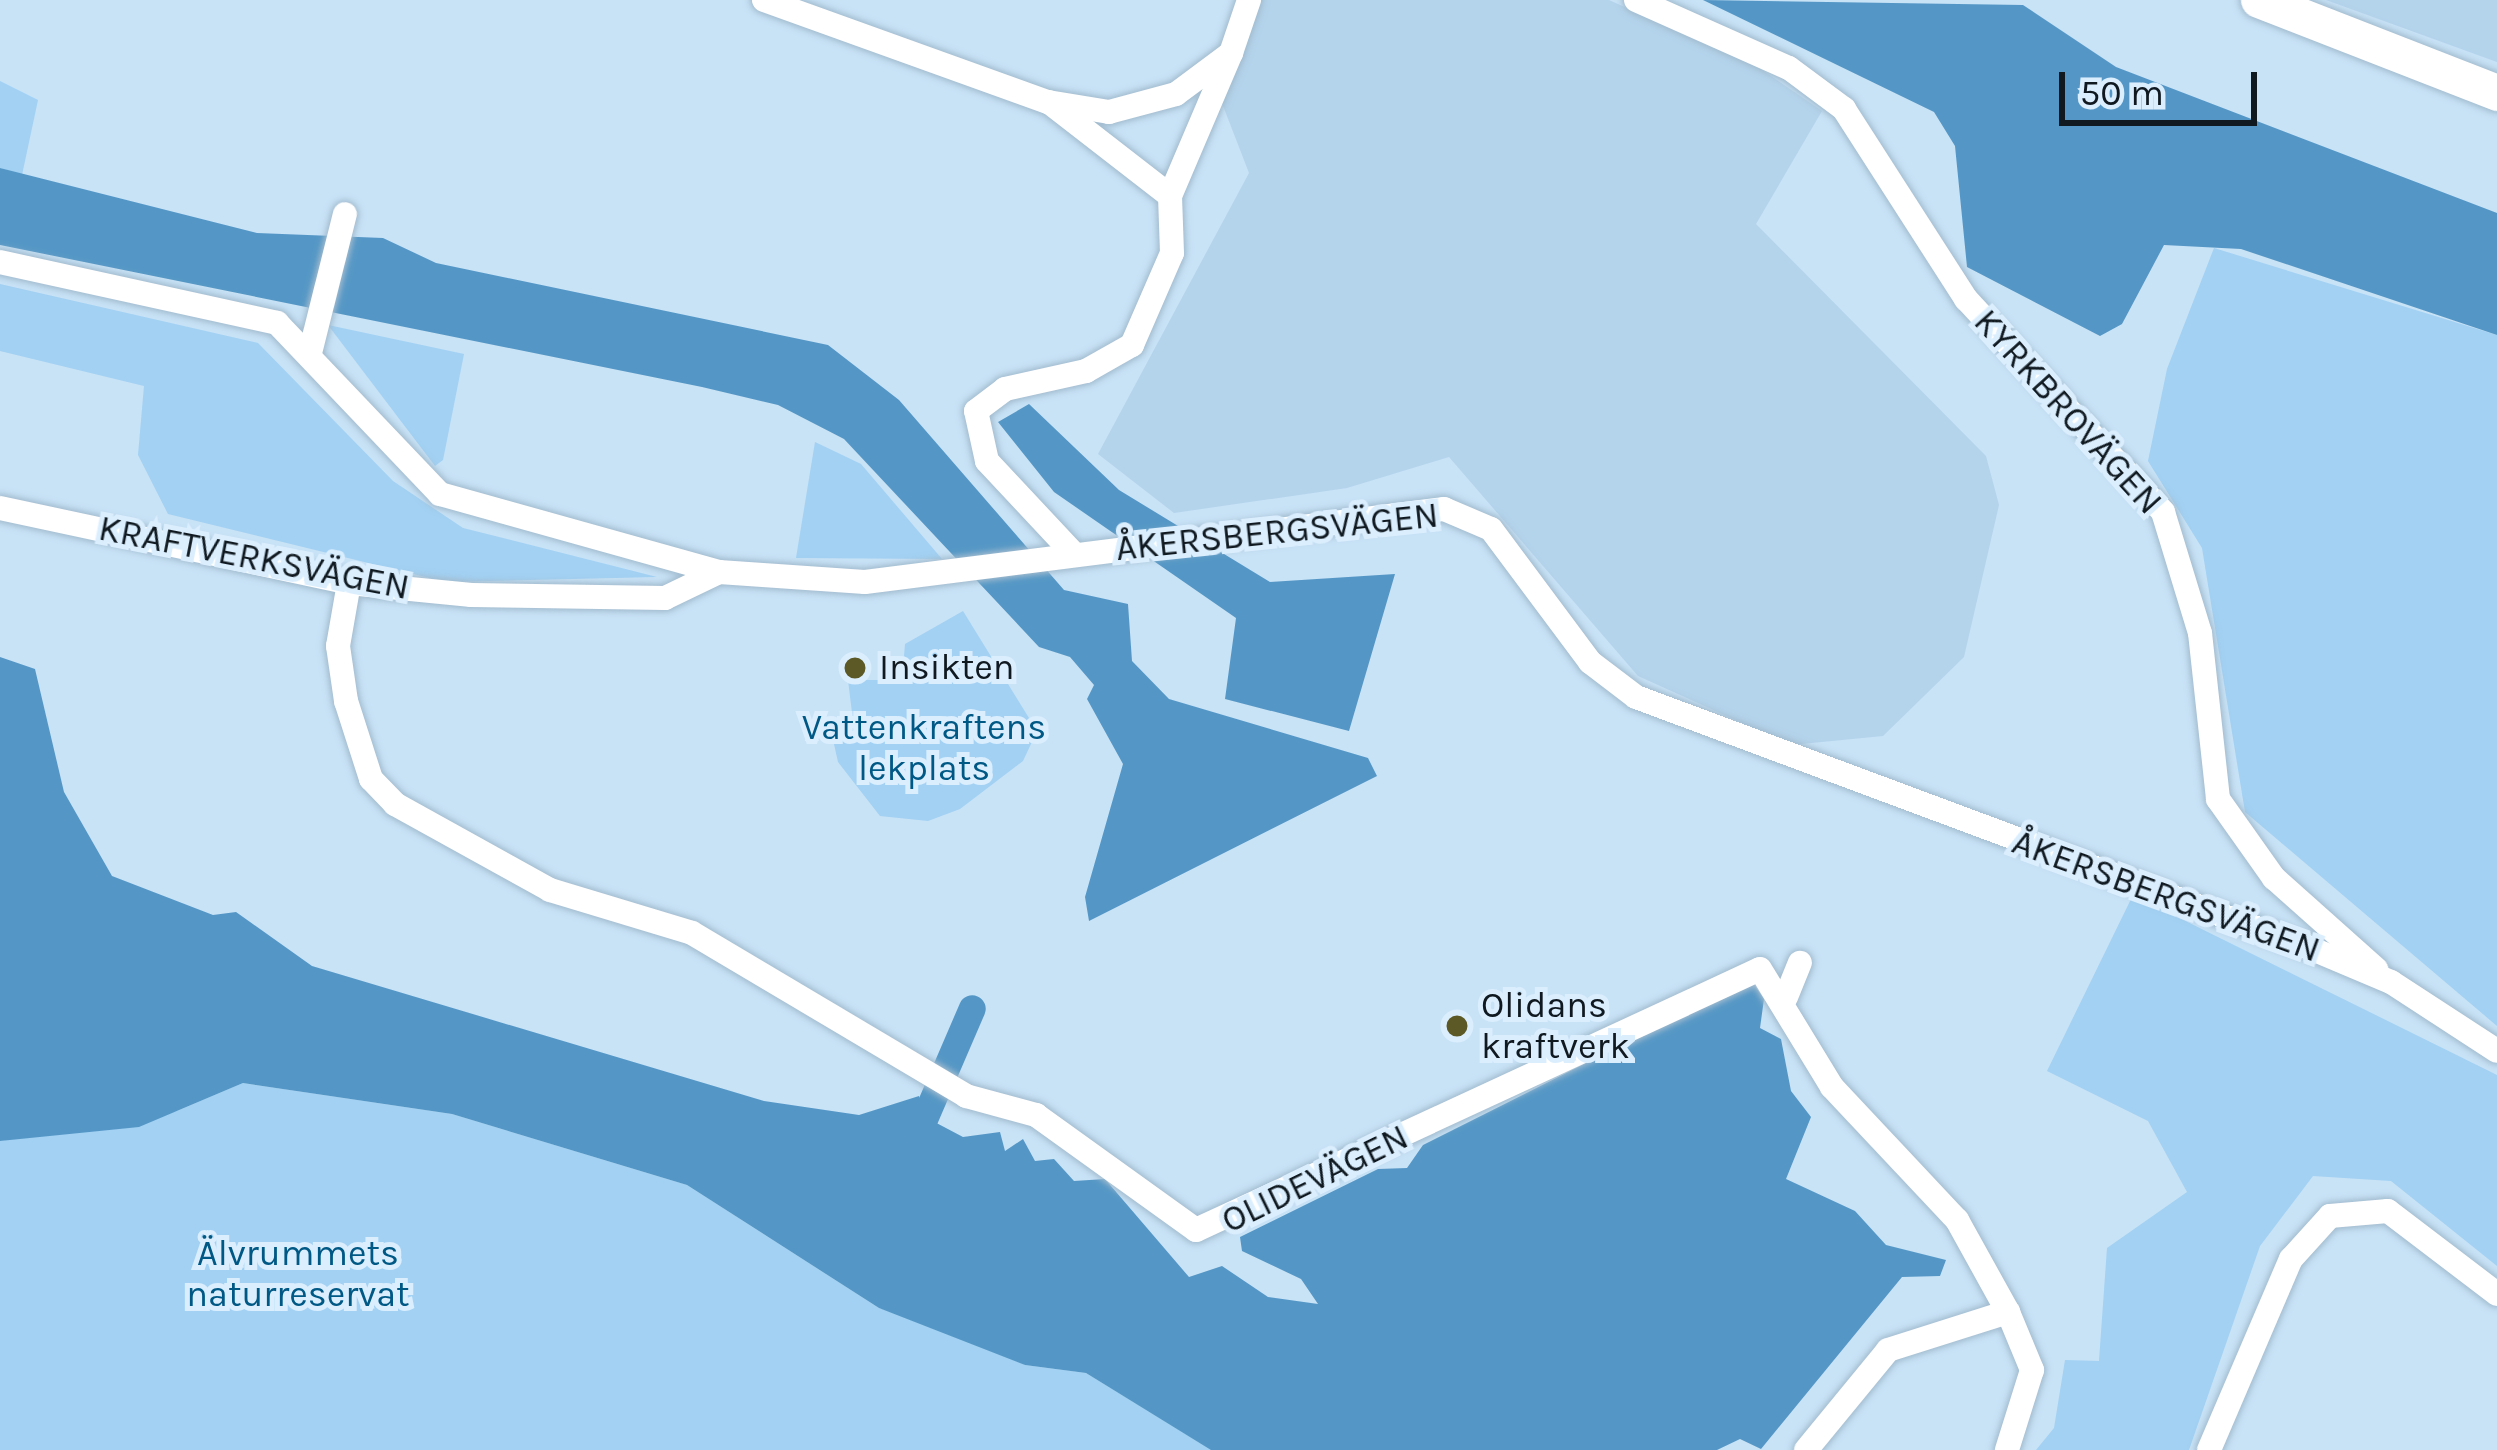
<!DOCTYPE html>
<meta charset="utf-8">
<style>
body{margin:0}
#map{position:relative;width:2497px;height:1450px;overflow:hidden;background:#c8e2f6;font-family:Karla,sans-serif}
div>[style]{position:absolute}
.built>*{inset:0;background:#b4d4ec}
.green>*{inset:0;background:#a2d1f3}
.water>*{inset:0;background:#5497c6}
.canal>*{height:27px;margin:-13.5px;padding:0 13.5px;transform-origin:13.5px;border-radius:13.5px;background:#5497c6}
.roads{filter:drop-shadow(0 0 3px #a2bbce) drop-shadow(0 0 3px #a2bbce)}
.street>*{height:24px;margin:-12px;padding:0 12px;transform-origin:12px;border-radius:12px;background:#fff}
.secondary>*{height:36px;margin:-18px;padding:0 18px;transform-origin:18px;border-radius:18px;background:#fff}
.dots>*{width:33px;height:33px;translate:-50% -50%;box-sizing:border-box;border:6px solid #daeefe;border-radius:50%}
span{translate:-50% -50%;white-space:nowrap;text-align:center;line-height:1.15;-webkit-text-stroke:10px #daeefe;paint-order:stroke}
.street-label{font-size:36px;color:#101920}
.poi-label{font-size:36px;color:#101920}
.left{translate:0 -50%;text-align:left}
.park-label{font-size:36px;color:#005885}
.scale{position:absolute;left:2059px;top:72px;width:198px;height:54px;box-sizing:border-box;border:6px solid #101920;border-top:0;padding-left:15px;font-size:36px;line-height:42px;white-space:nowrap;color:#101920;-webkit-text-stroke:9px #daeefe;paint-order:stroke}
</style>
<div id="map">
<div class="built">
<i style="clip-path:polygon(1258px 0,1609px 0,1758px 67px,1822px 111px,1756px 224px,1986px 456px,1999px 505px,1964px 657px,1883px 736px,1791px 745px,1638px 676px,1449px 457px,1347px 488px,1174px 513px,1098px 454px,1249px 173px,1220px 98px)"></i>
<i style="clip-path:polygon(2327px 0,2497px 0,2497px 62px,2326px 0)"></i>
</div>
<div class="green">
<i style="clip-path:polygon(0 81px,38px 100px,22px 175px,0 168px)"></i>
<i style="clip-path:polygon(2214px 248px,2497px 335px,2497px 1026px,2245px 812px,2202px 548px,2148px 461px,2167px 369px)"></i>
<i style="clip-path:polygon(0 284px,258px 343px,393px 481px,463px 528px,657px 577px,446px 582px,168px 514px,138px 455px,144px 386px,0 351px)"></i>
<i style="clip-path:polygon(328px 325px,464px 354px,443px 460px,435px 466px)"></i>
<i style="clip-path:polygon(815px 442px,861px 464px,942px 559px,796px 558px)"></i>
<i style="clip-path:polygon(963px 611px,1037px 731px,1023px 761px,960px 809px,928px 821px,880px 816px,838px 762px,834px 744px,854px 729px,848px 680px,902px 680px,905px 644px)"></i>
<i style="clip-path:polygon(2133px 895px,2497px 1075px,2497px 1266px,2391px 1181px,2313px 1176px,2260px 1246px,2189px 1450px,2036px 1450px,2054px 1428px,2065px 1360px,2099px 1361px,2107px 1248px,2187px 1192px,2148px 1121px,2047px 1071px)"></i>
<i style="clip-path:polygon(243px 1083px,452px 1114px,687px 1185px,879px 1308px,966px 1333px,1025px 1365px,1086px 1373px,1212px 1450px,0 1450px,0 1141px,177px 1111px)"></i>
</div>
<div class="water">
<i style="clip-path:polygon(1703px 0,2023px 5px,2116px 67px,2497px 213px,2497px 335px,2241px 249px,2164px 245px,2122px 324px,2100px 336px,1967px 267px,1955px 146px,1934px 112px)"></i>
<i style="clip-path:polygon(0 168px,257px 233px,383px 238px,436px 263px,828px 345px,899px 400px,1064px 590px,1128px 604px,1132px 661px,1169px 699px,1368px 758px,1377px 776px,1089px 921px,1085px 897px,1123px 764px,1087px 699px,1094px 685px,1070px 657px,1039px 647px,844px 439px,778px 405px,702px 387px,0 245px)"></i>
<i style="clip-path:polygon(1029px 404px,1119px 490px,1270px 582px,1395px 574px,1349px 731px,1225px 699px,1236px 618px,1054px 492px,998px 422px)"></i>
<i style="clip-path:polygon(0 657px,35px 669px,64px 792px,112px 876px,213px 915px,236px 912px,312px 966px,764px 1101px,859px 1115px,919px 1096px,927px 1118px,963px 1137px,1000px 1132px,1005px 1151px,1023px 1139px,1035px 1161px,1054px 1159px,1074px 1181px,1105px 1179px,1189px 1277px,1222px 1266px,1268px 1297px,1318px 1304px,1301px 1279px,1242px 1251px,1240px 1237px,1378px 1169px,1407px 1168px,1423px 1145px,1751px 980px,1764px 999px,1760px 1028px,1781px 1039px,1791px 1091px,1811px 1117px,1786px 1179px,1855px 1211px,1886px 1245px,1946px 1260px,1940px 1276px,1902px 1277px,1761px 1449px,1740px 1439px,1717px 1450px,1211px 1450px,1086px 1373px,1025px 1365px,879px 1308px,687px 1185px,452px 1114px,243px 1083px,139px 1127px,0 1141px)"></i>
</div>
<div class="canal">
<i style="left:912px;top:1147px;width:151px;rotate:-66.7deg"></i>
</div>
<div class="roads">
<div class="street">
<i style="left:764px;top:0;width:302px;rotate:19.8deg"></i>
<i style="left:1048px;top:102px;width:62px;rotate:9.3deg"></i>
<i style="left:1109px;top:112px;width:69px;rotate:-15deg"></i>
<i style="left:1176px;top:94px;width:69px;rotate:-36.7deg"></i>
<i style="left:1231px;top:53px;width:56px;rotate:-71.2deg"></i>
<i style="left:1636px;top:0;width:167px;rotate:24deg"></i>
<i style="left:1789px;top:68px;width:69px;rotate:36.7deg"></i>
<i style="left:1844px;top:109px;width:226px;rotate:57.3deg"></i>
<i style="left:1966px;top:299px;width:290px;rotate:47.2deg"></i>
<i style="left:2163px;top:512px;width:127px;rotate:73deg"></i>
<i style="left:2200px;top:633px;width:167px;rotate:83.8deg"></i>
<i style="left:2218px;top:799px;width:97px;rotate:54.7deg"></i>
<i style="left:2274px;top:878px;width:137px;rotate:41.7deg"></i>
<i style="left:1049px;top:102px;width:153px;rotate:37.8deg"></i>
<i style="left:1170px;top:196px;width:153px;rotate:-66.9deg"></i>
<i style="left:0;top:262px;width:284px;rotate:12.4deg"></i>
<i style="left:277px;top:323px;width:236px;rotate:46.4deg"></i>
<i style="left:440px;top:494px;width:290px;rotate:15.6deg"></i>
<i style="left:719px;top:572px;width:146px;rotate:3.9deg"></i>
<i style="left:865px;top:582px;width:584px;rotate:-7.19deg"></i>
<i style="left:1444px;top:509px;width:51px;rotate:23.1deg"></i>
<i style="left:1491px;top:529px;width:166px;rotate:53.3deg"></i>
<i style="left:1590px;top:662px;width:58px;rotate:37.3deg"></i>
<i style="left:1636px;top:697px;width:719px;rotate:20.43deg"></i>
<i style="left:2310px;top:948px;width:88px;rotate:22.8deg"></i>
<i style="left:2391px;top:982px;width:126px;rotate:33.1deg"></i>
<i style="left:311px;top:349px;width:139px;rotate:-75.9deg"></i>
<i style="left:0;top:508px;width:357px;rotate:12.1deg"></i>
<i style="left:349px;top:583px;width:123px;rotate:5.6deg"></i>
<i style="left:471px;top:595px;width:194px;rotate:0.9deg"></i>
<i style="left:665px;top:598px;width:60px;rotate:-25.7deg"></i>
<i style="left:1073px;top:553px;width:126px;rotate:-133.1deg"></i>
<i style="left:987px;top:461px;width:51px;rotate:-102.4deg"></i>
<i style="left:976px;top:411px;width:36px;rotate:-37deg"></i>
<i style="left:1005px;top:389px;width:83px;rotate:-12.5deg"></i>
<i style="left:1086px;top:371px;width:53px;rotate:-29.5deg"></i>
<i style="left:1132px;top:345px;width:100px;rotate:-66.5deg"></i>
<i style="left:1172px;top:253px;width:57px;rotate:-92deg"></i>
<i style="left:349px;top:583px;width:64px;rotate:99.9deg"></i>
<i style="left:338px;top:646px;width:56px;rotate:81.7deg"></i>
<i style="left:346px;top:701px;width:82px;rotate:72.2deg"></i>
<i style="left:371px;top:779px;width:35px;rotate:46deg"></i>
<i style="left:395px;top:804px;width:177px;rotate:29deg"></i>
<i style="left:550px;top:890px;width:148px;rotate:16.8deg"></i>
<i style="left:692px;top:933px;width:319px;rotate:30.7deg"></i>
<i style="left:966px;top:1096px;width:73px;rotate:15.2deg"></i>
<i style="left:1036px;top:1115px;width:197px;rotate:35.7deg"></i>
<i style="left:1196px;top:1230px;width:621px;rotate:-24.83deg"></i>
<i style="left:1760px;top:969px;width:138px;rotate:58.6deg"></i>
<i style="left:1832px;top:1087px;width:183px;rotate:46.8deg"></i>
<i style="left:1957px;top:1220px;width:105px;rotate:61deg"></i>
<i style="left:2008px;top:1312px;width:63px;rotate:67.5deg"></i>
<i style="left:2032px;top:1370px;width:84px;rotate:107.4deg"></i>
<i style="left:1786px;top:997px;width:37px;rotate:-68deg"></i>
<i style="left:1806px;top:1450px;width:129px;rotate:-50.6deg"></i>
<i style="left:1888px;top:1350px;width:126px;rotate:-17.6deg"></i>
<i style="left:2209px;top:1450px;width:208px;rotate:-66.8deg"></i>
<i style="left:2291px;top:1259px;width:58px;rotate:-47.8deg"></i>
<i style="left:2330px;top:1216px;width:58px;rotate:-4.9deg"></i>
<i style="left:2388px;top:1211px;width:137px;rotate:37.3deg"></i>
</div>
<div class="secondary">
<i style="left:2259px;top:0;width:256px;rotate:21.3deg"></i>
</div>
</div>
<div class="dots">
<i style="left:855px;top:668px;background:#5d5926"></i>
<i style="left:1457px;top:1026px;background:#5d5926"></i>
</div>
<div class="street-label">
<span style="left:2068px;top:412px;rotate:48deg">KYRKBROVÄGEN</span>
<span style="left:1277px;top:532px;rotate:-6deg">ÅKERSBERGSVÄGEN</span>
<span style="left:254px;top:558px;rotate:11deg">KRAFTVERKSVÄGEN</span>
<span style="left:2166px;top:896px;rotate:20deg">ÅKERSBERGSVÄGEN</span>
<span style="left:1315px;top:1179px;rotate:-26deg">OLIDEVÄGEN</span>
</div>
<div class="poi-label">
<span class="left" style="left:879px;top:668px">Insikten</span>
<span class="left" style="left:1481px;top:1026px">Olidans<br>kraftverk</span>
</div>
<div class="park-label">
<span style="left:924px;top:748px">Vattenkraftens<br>lekplats</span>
<span style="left:298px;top:1274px">Älvrummets<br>naturreservat</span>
</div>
<div class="scale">50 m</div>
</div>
